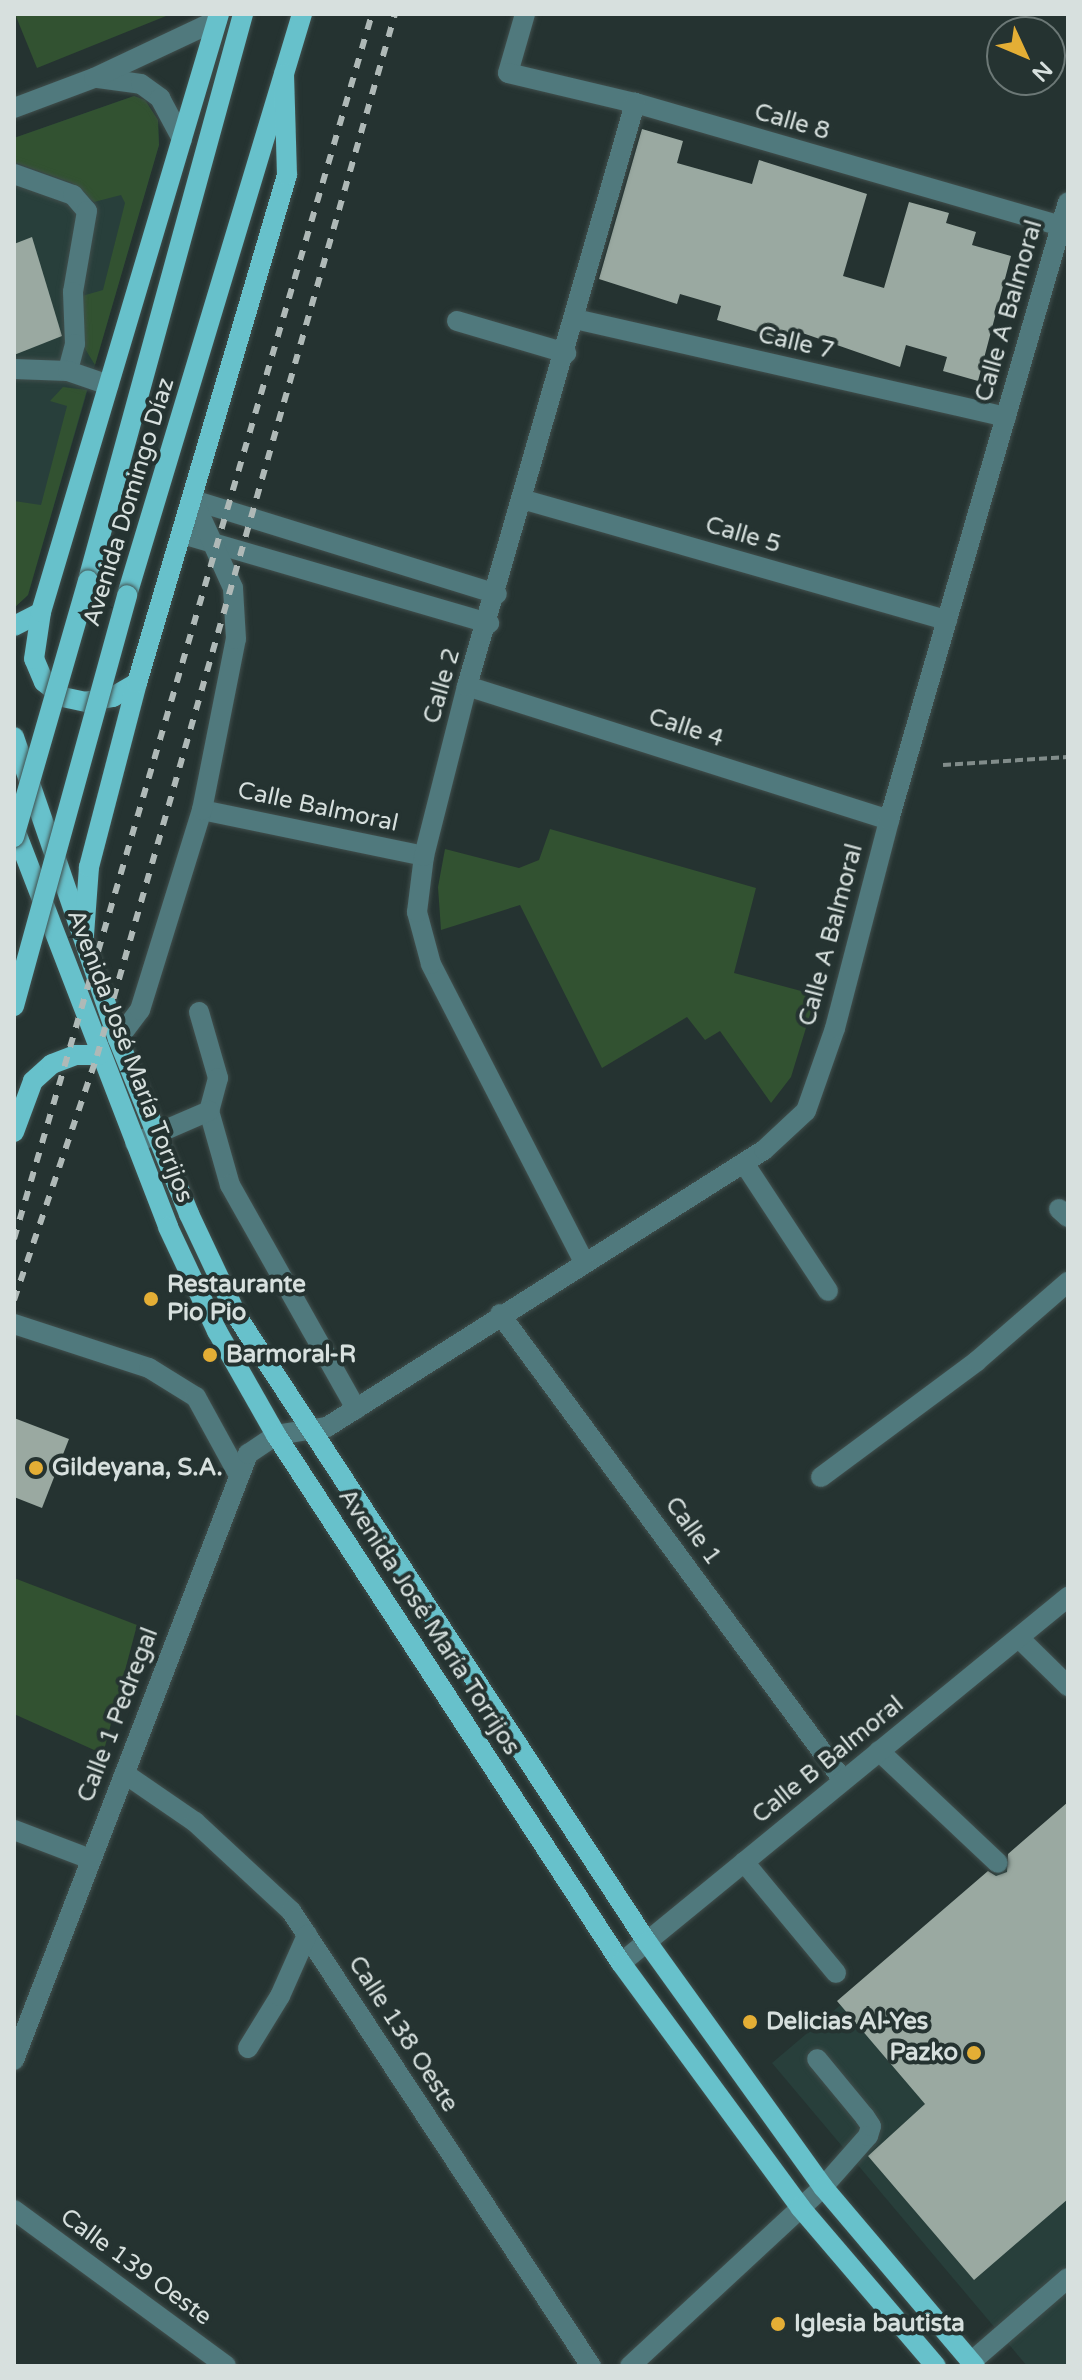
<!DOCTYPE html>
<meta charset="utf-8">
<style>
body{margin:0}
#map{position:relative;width:1082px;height:2380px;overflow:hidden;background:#253331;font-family:"Varela Round",sans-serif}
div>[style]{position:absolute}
.built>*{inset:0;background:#283f3b}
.green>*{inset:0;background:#325231}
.building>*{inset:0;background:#9aa9a1}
.path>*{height:4px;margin-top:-2px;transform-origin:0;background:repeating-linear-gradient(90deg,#818c8a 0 8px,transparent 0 12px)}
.roads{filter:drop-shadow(0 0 2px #414f4d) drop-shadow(0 0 2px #414f4d)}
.minor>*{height:20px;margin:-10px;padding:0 10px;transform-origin:10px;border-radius:10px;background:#50797d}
.major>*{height:20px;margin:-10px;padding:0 10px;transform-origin:10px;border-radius:10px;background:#67c1cb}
.rail>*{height:6px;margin-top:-3px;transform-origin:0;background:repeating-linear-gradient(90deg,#afb9b7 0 10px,transparent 0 20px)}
.bridges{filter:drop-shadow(0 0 2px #414f4d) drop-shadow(0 0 2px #414f4d)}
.major-bridge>*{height:20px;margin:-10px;padding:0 10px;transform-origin:10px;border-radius:10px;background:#67c1cb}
.dots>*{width:22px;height:22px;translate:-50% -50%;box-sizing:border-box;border:4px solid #253331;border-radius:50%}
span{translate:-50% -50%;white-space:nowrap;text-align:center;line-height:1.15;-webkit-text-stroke:8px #253331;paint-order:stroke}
.street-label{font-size:24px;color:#d7e0de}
.poi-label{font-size:24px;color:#d7e0de;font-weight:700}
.left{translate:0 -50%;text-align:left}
.right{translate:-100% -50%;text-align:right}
.frame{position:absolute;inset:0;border:16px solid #d7e0de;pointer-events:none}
.north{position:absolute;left:986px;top:16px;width:80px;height:80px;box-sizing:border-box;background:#253331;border:2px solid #6c7876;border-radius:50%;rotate:134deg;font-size:22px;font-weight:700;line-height:32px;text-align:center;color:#d7e0de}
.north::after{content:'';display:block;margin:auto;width:28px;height:36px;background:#e4ae35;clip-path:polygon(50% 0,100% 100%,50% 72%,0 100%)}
</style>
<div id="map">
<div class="built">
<i style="clip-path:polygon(134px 96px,145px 100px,158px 120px,159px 145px,28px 595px,14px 608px,14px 138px)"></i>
<i style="clip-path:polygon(1068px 1812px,1068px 2366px,1027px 2366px,772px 2063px)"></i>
</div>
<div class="green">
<i style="clip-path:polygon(15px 14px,171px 14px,37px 68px)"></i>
<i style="clip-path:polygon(134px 96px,145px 100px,158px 120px,159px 145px,95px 365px,84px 347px,82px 296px,103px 290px,125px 203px,121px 195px,94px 202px,72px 183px,14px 162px,14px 138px)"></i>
<i style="clip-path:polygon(63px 387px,87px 390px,28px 595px,14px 608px,14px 501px,41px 505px,67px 406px,50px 401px)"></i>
<i style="clip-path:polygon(550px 829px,756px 888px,734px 973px,816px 995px,791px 1077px,771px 1103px,720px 1031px,705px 1040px,687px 1017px,602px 1068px,520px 905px,441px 930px,438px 887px,445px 849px,519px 868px,539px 860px)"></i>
<i style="clip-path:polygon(14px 1578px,137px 1625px,103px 1754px,14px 1714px)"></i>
</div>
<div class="building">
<i style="clip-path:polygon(642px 129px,683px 141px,677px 163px,752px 184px,759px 160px,867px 194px,843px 276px,884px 288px,909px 202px,949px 213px,946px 223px,976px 232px,972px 245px,1011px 256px,978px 381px,943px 371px,947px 357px,906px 345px,900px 367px,791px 329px,788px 341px,717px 320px,721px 306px,680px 294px,677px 304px,599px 279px)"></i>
<i style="clip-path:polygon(32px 237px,62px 336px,14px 355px,14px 244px)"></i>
<i style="clip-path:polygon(14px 1418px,69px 1439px,42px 1508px,14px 1497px)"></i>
<i style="clip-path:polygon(1068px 1802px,1068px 2199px,974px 2280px,868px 2156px,925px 2104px,837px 2001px,988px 1871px,996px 1876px,1007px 1872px,1008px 1854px)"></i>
</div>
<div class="path">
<i style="left:943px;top:765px;width:125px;rotate:-3.7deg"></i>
</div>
<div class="roads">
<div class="minor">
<i style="left:525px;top:14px;width:61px;rotate:106.1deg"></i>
<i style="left:508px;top:73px;width:130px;rotate:13.3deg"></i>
<i style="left:635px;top:103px;width:443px;rotate:16.1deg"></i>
<i style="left:98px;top:78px;width:43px;rotate:7.9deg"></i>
<i style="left:141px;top:84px;width:24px;rotate:36deg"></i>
<i style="left:160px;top:98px;width:47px;rotate:61.8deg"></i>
<i style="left:14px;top:108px;width:85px;rotate:-20.6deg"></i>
<i style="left:94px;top:78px;width:136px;rotate:-25.2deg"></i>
<i style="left:14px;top:174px;width:63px;rotate:19.6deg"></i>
<i style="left:73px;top:195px;width:21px;rotate:49deg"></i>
<i style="left:87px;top:211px;width:82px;rotate:99.8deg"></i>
<i style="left:73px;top:292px;width:52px;rotate:87.8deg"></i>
<i style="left:75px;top:344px;width:28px;rotate:105deg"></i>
<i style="left:575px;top:319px;width:442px;rotate:12.8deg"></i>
<i style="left:457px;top:321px;width:114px;rotate:16.4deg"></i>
<i style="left:14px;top:369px;width:54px;rotate:2.1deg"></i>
<i style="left:68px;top:371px;width:43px;rotate:18.9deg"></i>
<i style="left:193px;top:500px;width:318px;rotate:17.2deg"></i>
<i style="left:525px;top:500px;width:439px;rotate:15.9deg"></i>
<i style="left:182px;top:534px;width:320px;rotate:16.2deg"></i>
<i style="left:467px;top:686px;width:443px;rotate:17.6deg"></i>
<i style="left:202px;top:810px;width:227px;rotate:11.7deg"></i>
<i style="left:199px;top:1012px;width:69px;rotate:73.9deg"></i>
<i style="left:218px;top:1078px;width:34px;rotate:105deg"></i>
<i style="left:209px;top:1111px;width:77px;rotate:74.2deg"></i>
<i style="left:230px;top:1185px;width:257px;rotate:60.6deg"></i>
<i style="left:118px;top:1039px;width:36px;rotate:-53deg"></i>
<i style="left:140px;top:1010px;width:209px;rotate:-72.8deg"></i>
<i style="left:202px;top:810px;width:174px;rotate:-78.8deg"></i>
<i style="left:236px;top:639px;width:51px;rotate:-93.4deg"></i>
<i style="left:233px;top:588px;width:97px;rotate:-114.4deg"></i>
<i style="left:135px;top:1143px;width:81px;rotate:-23.4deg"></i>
<i style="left:744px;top:1163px;width:153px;rotate:56.7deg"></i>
<i style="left:1059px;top:1209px;width:12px;rotate:42deg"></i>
<i style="left:584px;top:1262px;width:335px;rotate:-117.2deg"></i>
<i style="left:431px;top:964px;width:54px;rotate:-105.1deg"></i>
<i style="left:417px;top:912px;width:56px;rotate:-82.9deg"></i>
<i style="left:424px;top:856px;width:175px;rotate:-75.8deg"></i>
<i style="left:467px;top:686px;width:607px;rotate:-73.92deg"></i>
<i style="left:500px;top:1314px;width:579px;rotate:53.65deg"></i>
<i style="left:14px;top:1324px;width:142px;rotate:18.1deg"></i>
<i style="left:149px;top:1368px;width:55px;rotate:31.7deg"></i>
<i style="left:196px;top:1397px;width:85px;rotate:61.3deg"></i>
<i style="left:821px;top:1477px;width:194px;rotate:-36.6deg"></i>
<i style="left:977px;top:1361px;width:121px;rotate:-41deg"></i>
<i style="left:1019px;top:1638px;width:69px;rotate:44.4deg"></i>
<i style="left:879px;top:1751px;width:163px;rotate:43.3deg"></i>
<i style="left:125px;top:1774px;width:85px;rotate:34.4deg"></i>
<i style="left:195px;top:1822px;width:131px;rotate:42.8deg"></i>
<i style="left:291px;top:1911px;width:545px;rotate:56.6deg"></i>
<i style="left:14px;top:1830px;width:81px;rotate:20.9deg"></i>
<i style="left:744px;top:1862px;width:144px;rotate:50.3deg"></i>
<i style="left:621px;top:1963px;width:578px;rotate:-39.31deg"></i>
<i style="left:248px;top:2048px;width:61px;rotate:-58.4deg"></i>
<i style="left:280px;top:1996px;width:67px;rotate:-66.1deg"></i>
<i style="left:14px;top:2060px;width:650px;rotate:-68.89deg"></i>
<i style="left:248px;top:1454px;width:34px;rotate:-34deg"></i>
<i style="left:276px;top:1435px;width:52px;rotate:-8.9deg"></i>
<i style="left:327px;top:1427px;width:517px;rotate:-32.37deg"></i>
<i style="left:764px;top:1150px;width:57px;rotate:-42.9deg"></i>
<i style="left:806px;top:1111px;width:88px;rotate:-70.7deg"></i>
<i style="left:835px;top:1028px;width:215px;rotate:-75.4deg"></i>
<i style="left:889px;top:820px;width:643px;rotate:-73.85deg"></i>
<i style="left:14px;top:2210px;width:263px;rotate:36.3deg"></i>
<i style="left:971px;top:2362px;width:128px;rotate:-40.9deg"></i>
<i style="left:630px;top:2366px;width:263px;rotate:-42.8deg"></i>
<i style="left:823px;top:2187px;width:68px;rotate:-48.6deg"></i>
<i style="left:868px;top:2136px;width:10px;rotate:-73deg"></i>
<i style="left:871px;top:2126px;width:11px;rotate:-124deg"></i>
<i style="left:865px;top:2117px;width:75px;rotate:-129.6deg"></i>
</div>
<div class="major">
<i style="left:88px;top:580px;width:587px;rotate:-74.68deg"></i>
<i style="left:127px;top:595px;width:607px;rotate:-73.24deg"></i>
<i style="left:14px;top:626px;width:30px;rotate:-27deg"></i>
<i style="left:137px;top:683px;width:28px;rotate:150deg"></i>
<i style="left:113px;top:697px;width:27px;rotate:170deg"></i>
<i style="left:86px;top:702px;width:24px;rotate:-168deg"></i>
<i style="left:63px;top:697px;width:24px;rotate:-142deg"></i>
<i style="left:44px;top:682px;width:25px;rotate:-113deg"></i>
<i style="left:34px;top:659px;width:48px;rotate:-81.5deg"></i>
<i style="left:41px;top:612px;width:624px;rotate:-73.42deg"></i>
<i style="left:14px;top:737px;width:319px;rotate:71deg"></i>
<i style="left:118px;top:1039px;width:189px;rotate:67.9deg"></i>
<i style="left:189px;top:1214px;width:115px;rotate:64.8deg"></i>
<i style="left:238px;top:1318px;width:746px;rotate:56.76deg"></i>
<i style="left:647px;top:1942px;width:302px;rotate:54.3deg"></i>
<i style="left:823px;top:2187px;width:235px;rotate:49.7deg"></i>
<i style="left:14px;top:827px;width:429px;rotate:68.9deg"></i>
<i style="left:168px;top:1227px;width:115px;rotate:64.8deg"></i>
<i style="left:217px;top:1331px;width:120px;rotate:60.4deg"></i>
<i style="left:276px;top:1435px;width:631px;rotate:56.84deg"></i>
<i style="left:621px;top:1963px;width:303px;rotate:53.7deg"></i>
<i style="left:800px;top:2207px;width:209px;rotate:49.5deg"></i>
<i style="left:84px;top:935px;width:68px;rotate:-85.8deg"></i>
<i style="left:89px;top:867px;width:190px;rotate:-75.4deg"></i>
<i style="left:137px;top:683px;width:530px;rotate:-73.55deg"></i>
<i style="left:287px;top:175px;width:101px;rotate:-91.7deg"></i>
<i style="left:14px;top:1132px;width:54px;rotate:-69.6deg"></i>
<i style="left:33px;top:1081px;width:25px;rotate:-42deg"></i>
<i style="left:52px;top:1064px;width:25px;rotate:-21deg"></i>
<i style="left:75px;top:1055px;width:25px"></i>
</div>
</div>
<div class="rail">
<i style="left:14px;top:1239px;width:1276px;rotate:-73.71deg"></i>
<i style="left:14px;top:1300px;width:258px;rotate:-71.2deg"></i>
<i style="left:97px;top:1056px;width:1084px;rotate:-74.04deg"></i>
</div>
<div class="bridges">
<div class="major-bridge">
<i style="left:14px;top:837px;width:267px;rotate:-73.9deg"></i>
<i style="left:14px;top:1006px;width:426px;rotate:-74.6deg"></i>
</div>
</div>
<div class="dots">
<i style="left:151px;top:1299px;background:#e4ae35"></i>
<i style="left:210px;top:1355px;background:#e4ae35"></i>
<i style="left:36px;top:1468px;background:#e4ae35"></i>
<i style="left:750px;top:2022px;background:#e4ae35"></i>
<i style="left:974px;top:2053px;background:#e4ae35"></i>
<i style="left:778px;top:2324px;background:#e4ae35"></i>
</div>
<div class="street-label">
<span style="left:792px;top:122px;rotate:16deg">Calle 8</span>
<span style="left:1009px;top:311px;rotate:-74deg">Calle A Balmoral</span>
<span style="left:796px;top:343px;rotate:13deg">Calle 7</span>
<span style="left:129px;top:502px;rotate:-73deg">Avenida Domingo Díaz</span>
<span style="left:743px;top:535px;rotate:16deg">Calle 5</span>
<span style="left:442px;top:686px;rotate:-74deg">Calle 2</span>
<span style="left:686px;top:728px;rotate:18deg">Calle 4</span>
<span style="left:318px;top:807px;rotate:12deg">Calle Balmoral</span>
<span style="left:831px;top:935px;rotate:-75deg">Calle A Balmoral</span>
<span style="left:130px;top:1056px;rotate:69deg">Avenida José María Torrijos</span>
<span style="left:693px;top:1531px;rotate:54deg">Calle 1</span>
<span style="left:429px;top:1622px;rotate:57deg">Avenida José María Torrijos</span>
<span style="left:118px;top:1715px;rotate:-69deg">Calle 1 Pedregal</span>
<span style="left:828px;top:1760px;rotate:-39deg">Calle B Balmoral</span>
<span style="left:403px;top:2034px;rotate:57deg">Calle 138 Oeste</span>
<span style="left:136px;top:2267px;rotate:36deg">Calle 139 Oeste</span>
</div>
<div class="poi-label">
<span class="left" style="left:167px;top:1299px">Restaurante<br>Pio Pio</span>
<span class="left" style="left:226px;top:1355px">Barmoral-R</span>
<span class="left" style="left:52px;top:1468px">Gildeyana, S.A.</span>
<span class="left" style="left:766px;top:2022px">Delicias Al-Yes</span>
<span class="right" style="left:958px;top:2053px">Pazko</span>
<span class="left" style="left:794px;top:2324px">Iglesia bautista</span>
</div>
<div class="frame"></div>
<div class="north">N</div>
</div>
